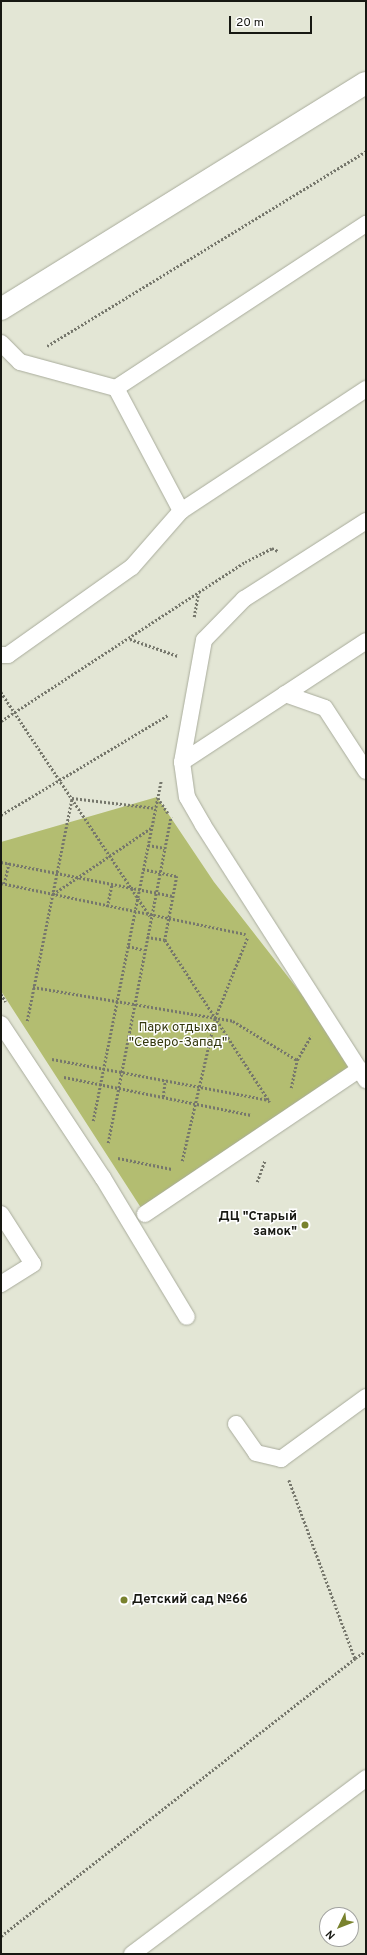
<!DOCTYPE html>
<meta charset="utf-8">
<style>
body{margin:0}
#map{position:relative;width:367px;height:1955px;overflow:hidden;background:#e3e6d5;font-family:Overpass,sans-serif}
div>[style]{position:absolute}
.green>*{inset:0;background:#b3bd71}
.path>*{height:2.5px;margin-top:-1.25px;transform-origin:0;background:repeating-linear-gradient(90deg,#76776c 0 2px,transparent 0 4px)}
.roads{filter:drop-shadow(0 0 1px #a9ac9c) drop-shadow(0 0 1px #a9ac9c)}
.lane>*{height:16px;margin:-8px;padding:0 8px;transform-origin:8px;border-radius:8px;background:#fff}
.secondary>*{height:22px;margin:-11px;padding:0 11px;transform-origin:11px;border-radius:11px;background:#fff}
.dots>*{width:11px;height:11px;translate:-50% -50%;box-sizing:border-box;border:2px solid #fff;border-radius:50%}
span{translate:-50% -50%;white-space:nowrap;text-align:center;line-height:1.15;-webkit-text-stroke:3px #fff;paint-order:stroke}
.park-label{font-size:13px;color:#33370c}
.poi-label{font-size:13px;color:#171812;font-weight:700}
.right{translate:-100% -50%;text-align:right}
.left{translate:0 -50%;text-align:left}
.frame{position:absolute;inset:0;border:2px solid #171812;pointer-events:none}
.north{position:absolute;left:319px;top:1907px;width:40px;height:40px;box-sizing:border-box;background:#fff;border:1px solid #a2a3a0;border-radius:50%;rotate:227deg;font-size:11px;font-weight:700;line-height:16px;text-align:center;color:#171812}
.north::after{content:'';display:block;margin:auto;width:14px;height:18px;background:#79822e;clip-path:polygon(50% 0,100% 100%,50% 72%,0 100%)}
.scale{position:absolute;left:229px;top:16px;width:83px;height:18px;box-sizing:border-box;border:2px solid #171812;border-top:0;padding-left:5px;font-size:12px;line-height:14px;white-space:nowrap;color:#171812;-webkit-text-stroke:3px #fff;paint-order:stroke}
</style>
<div id="map">
<div class="green">
<i style="clip-path:polygon(157px 797px,214px 882px,360px 1069px,145px 1214px,1px 991px,1px 842px)"></i>
</div>
<div class="path">
<i style="left:47px;top:346px;width:374px;rotate:-31.4deg"></i>
<i style="left:194px;top:617px;width:22px;rotate:-80deg"></i>
<i style="left:130px;top:639px;width:51px;rotate:19.5deg"></i>
<i style="left:1px;top:692px;width:269px;rotate:56.4deg"></i>
<i style="left:1px;top:721px;width:291px;rotate:-33.1deg"></i>
<i style="left:245px;top:562px;width:30px;rotate:-27deg"></i>
<i style="left:272px;top:548px;width:7px;rotate:27deg"></i>
<i style="left:158px;top:798px;width:18px;rotate:56deg"></i>
<i style="left:1px;top:815px;width:195px;rotate:-30.9deg"></i>
<i style="left:148px;top:845px;width:17px;rotate:10deg"></i>
<i style="left:1px;top:862px;width:175px;rotate:11.2deg"></i>
<i style="left:143px;top:869px;width:35px;rotate:12deg"></i>
<i style="left:177px;top:876px;width:65px;rotate:100.6deg"></i>
<i style="left:165px;top:940px;width:193px;rotate:57.1deg"></i>
<i style="left:1px;top:883px;width:250px;rotate:11.8deg"></i>
<i style="left:4px;top:884px;width:22px;rotate:-77deg"></i>
<i style="left:53px;top:894px;width:118px;rotate:-34deg"></i>
<i style="left:107px;top:907px;width:24px;rotate:-78deg"></i>
<i style="left:147px;top:937px;width:18px;rotate:9deg"></i>
<i style="left:128px;top:946px;width:16px;rotate:14deg"></i>
<i style="left:33px;top:987px;width:203px;rotate:9.6deg"></i>
<i style="left:233px;top:1021px;width:75px;rotate:31.4deg"></i>
<i style="left:297px;top:1060px;width:28px;rotate:-60deg"></i>
<i style="left:1px;top:994px;width:9px;rotate:58deg"></i>
<i style="left:27px;top:1021px;width:227px;rotate:-78.6deg"></i>
<i style="left:72px;top:798px;width:84px;rotate:6.9deg"></i>
<i style="left:52px;top:1059px;width:221px;rotate:10.7deg"></i>
<i style="left:64px;top:1077px;width:191px;rotate:11.5deg"></i>
<i style="left:291px;top:1088px;width:29px;rotate:-78deg"></i>
<i style="left:163px;top:1097px;width:17px;rotate:-83deg"></i>
<i style="left:93px;top:1121px;width:347px;rotate:-78.7deg"></i>
<i style="left:108px;top:1143px;width:332px;rotate:-79.1deg"></i>
<i style="left:118px;top:1158px;width:55px;rotate:11.5deg"></i>
<i style="left:182px;top:1161px;width:147px;rotate:-77deg"></i>
<i style="left:215px;top:1018px;width:88px;rotate:-68.1deg"></i>
<i style="left:257px;top:1182px;width:23px;rotate:-70deg"></i>
<i style="left:289px;top:1480px;width:190px;rotate:69.7deg"></i>
<i style="left:355px;top:1658px;width:13px;rotate:-32deg"></i>
<i style="left:1px;top:1936px;width:450px;rotate:-38.1deg"></i>
</div>
<div class="roads">
<div class="lane">
<i style="left:1px;top:343px;width:27px;rotate:45deg"></i>
<i style="left:20px;top:362px;width:99px;rotate:15.2deg"></i>
<i style="left:116px;top:388px;width:139px;rotate:62.1deg"></i>
<i style="left:116px;top:388px;width:299px;rotate:-33.3deg"></i>
<i style="left:366px;top:521px;width:145px;rotate:147.4deg"></i>
<i style="left:244px;top:599px;width:57px;rotate:134.3deg"></i>
<i style="left:204px;top:640px;width:124px;rotate:100.2deg"></i>
<i style="left:182px;top:762px;width:35px;rotate:82deg"></i>
<i style="left:187px;top:797px;width:32px;rotate:60deg"></i>
<i style="left:203px;top:825px;width:303px;rotate:57.4deg"></i>
<i style="left:1px;top:655px;width:7px"></i>
<i style="left:8px;top:655px;width:152px;rotate:-35.4deg"></i>
<i style="left:132px;top:567px;width:74px;rotate:-48.8deg"></i>
<i style="left:181px;top:511px;width:222px;rotate:-33.4deg"></i>
<i style="left:285px;top:694px;width:42px;rotate:19.3deg"></i>
<i style="left:325px;top:708px;width:75px;rotate:56.9deg"></i>
<i style="left:182px;top:762px;width:220px;rotate:-33.3deg"></i>
<i style="left:1px;top:1024px;width:185px;rotate:56.5deg"></i>
<i style="left:103px;top:1178px;width:162px;rotate:58.9deg"></i>
<i style="left:1px;top:1214px;width:59px;rotate:57.4deg"></i>
<i style="left:33px;top:1264px;width:38px;rotate:148deg"></i>
<i style="left:145px;top:1214px;width:259px;rotate:-34deg"></i>
<i style="left:236px;top:1424px;width:35px;rotate:55deg"></i>
<i style="left:256px;top:1453px;width:26px;rotate:13deg"></i>
<i style="left:281px;top:1459px;width:105px;rotate:-36.1deg"></i>
<i style="left:132px;top:1954px;width:293px;rotate:-36.9deg"></i>
</div>
<div class="secondary">
<i style="left:1px;top:309px;width:429px;rotate:-31.8deg"></i>
</div>
</div>
<div class="dots">
<i style="left:305px;top:1225px;background:#79822e"></i>
<i style="left:124px;top:1600px;background:#79822e"></i>
</div>
<div class="park-label">
<span style="left:178px;top:1036px">Парк отдыха<br>"Северо-Запад"</span>
</div>
<div class="poi-label">
<span class="right" style="left:297px;top:1225px">ДЦ "Старый<br>замок"</span>
<span class="left" style="left:132px;top:1600px">Детский сад №66</span>
</div>
<div class="frame"></div>
<div class="north">N</div>
<div class="scale">20 m</div>
</div>
